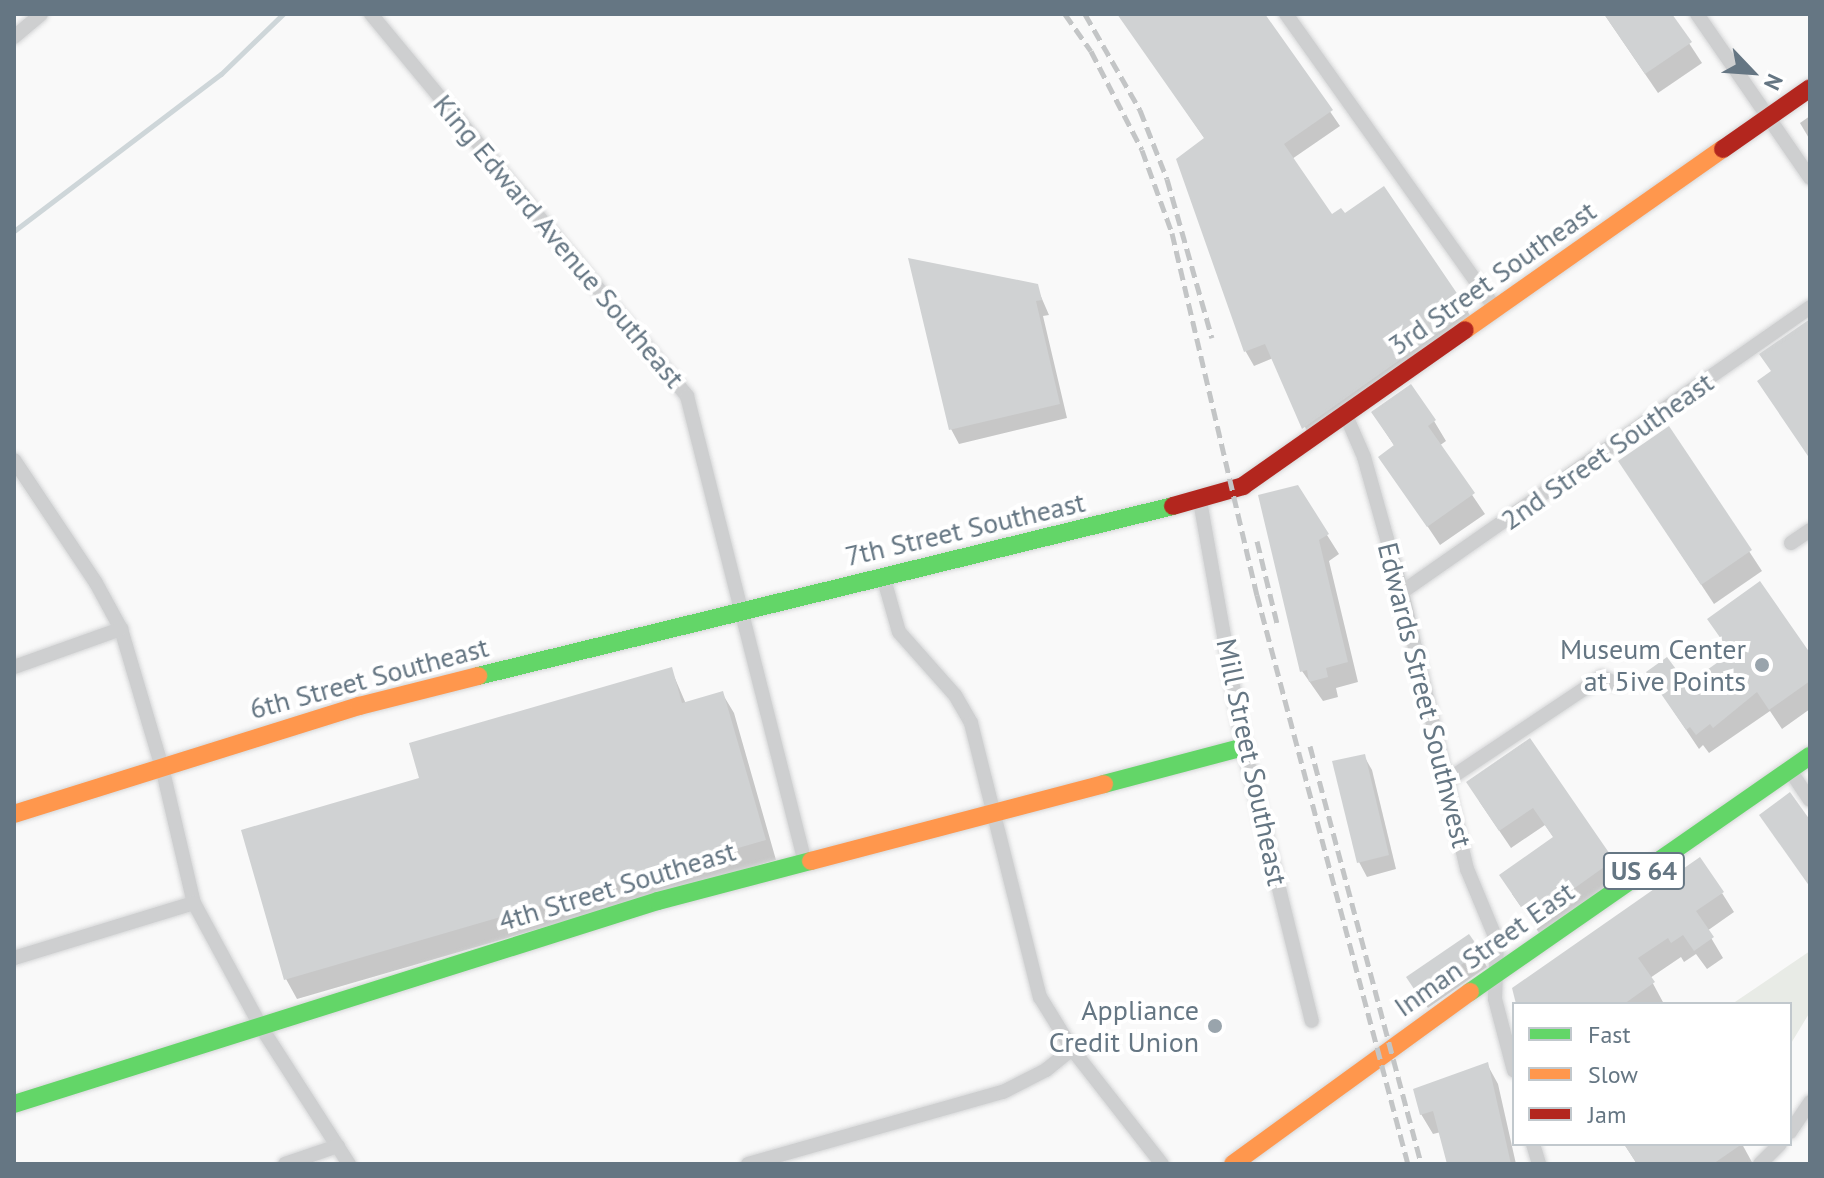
<!DOCTYPE html>
<style>
body{margin:0}
#map{position:relative;width:1824px;height:1178px;overflow:hidden;background:#f9f9f9;font-family:"PT Sans",sans-serif}
div>[style]{position:absolute}
.green>*{inset:0;background:#e8ebe6}
.shadow>*{inset:0;background:#0003}
.stream>*{height:5px;margin:-2.5px;padding:0 2.5px;transform-origin:2.5px;border-radius:2.5px;background:#ced6d9}
.building>*{inset:0;background:#d0d2d3}
.roads{filter:drop-shadow(0 0 2px #d5d6d7) drop-shadow(0 0 2px #d5d6d7)}
.street>*{height:14px;margin:-7px;padding:0 7px;transform-origin:7px;border-radius:7px;background:#cecfd0}
.fast>*{height:18px;margin:-9px;padding:0 9px;transform-origin:9px;border-radius:9px;background:#63d668}
.slow>*{height:18px;margin:-9px;padding:0 9px;transform-origin:9px;border-radius:9px;background:#ff974d}
.jam>*{height:18px;margin:-9px;padding:0 9px;transform-origin:9px;border-radius:9px;background:#b3261e}
.rail>*{height:5px;margin-top:-2.5px;transform-origin:0;background:repeating-linear-gradient(90deg,#c3c5c6 0 12px,transparent 0 18px)}
.dots>*{width:22px;height:22px;translate:-50% -50%;box-sizing:border-box;border:4px solid #fff;border-radius:50%}
span{translate:-50% -50%;white-space:nowrap;text-align:center;line-height:1.15;-webkit-text-stroke:8px #fff;paint-order:stroke}
.shield-label span{padding:2px 6px;background:#fff;border:2px solid;border-radius:6px;-webkit-text-stroke-width:0}
.shield-label{font-size:26px;color:#657683;font-weight:700}
.street-label{font-size:28px;color:#657683}
.poi-label{font-size:28px;color:#657683}
.right{translate:-100% -50%;text-align:right}
.frame{position:absolute;inset:0;border:16px solid #657683;pointer-events:none}
.legend{position:absolute;left:1512px;top:1002px;width:280px;height:144px;box-sizing:border-box;background:#fff;border:2px solid #c1c8cd;margin:0;padding:10px 14px;list-style:none;font-size:24px;color:#657683}
.legend li{display:flex;align-items:center;gap:16px;height:40px}
.legend b{width:40px;border:2px solid #c1c8cd}
.north{position:absolute;left:1712px;top:32px;width:80px;height:80px;-webkit-text-stroke:6px #fff;paint-order:stroke;rotate:115deg;font-size:22px;font-weight:700;line-height:32px;text-align:center;color:#657683}
.north::after{content:'';display:block;margin:auto;width:28px;height:36px;background:#657683;clip-path:polygon(50% 0,100% 100%,50% 72%,0 100%)}
</style>
<div id="map">
<div class="green">
<i style="clip-path:polygon(1810px 951px,1810px 1012px,1790px 1045px,1790px 1004px,1732px 1004px)"></i>
</div>
<div class="shadow">
<i style="clip-path:polygon(1119px 14px,1263px 14px,1340px 126px,1292px 159px,1332px 216px,1468px 312px,1476px 326px,1312px 442px,1273px 358px,1254px 366px,1246px 352px,1179px 160px,1205px 139px)"></i>
<i style="clip-path:polygon(1604px 14px,1670px 14px,1702px 63px,1658px 93px)"></i>
<i style="clip-path:polygon(1810px 116px,1810px 140px,1800px 123px)"></i>
<i style="clip-path:polygon(1036px 285px,1049px 315px,1043px 316px,1067px 418px,959px 444px,951px 429px)"></i>
<i style="clip-path:polygon(1373px 413px,1434px 421px,1446px 441px,1439px 446px,1485px 514px,1440px 545px,1381px 457px,1395px 447px)"></i>
<i style="clip-path:polygon(1669px 429px,1762px 571px,1714px 604px,1620px 462px)"></i>
<i style="clip-path:polygon(1260px 497px,1327px 535px,1339px 554px,1329px 561px,1358px 682px,1336px 688px,1338px 697px,1323px 701px,1302px 671px)"></i>
<i style="clip-path:polygon(1710px 619px,1810px 656px,1810px 709px,1782px 729px,1770px 711px,1709px 753px,1703px 745px,1699px 749px,1648px 673px,1686px 687px,1732px 654px)"></i>
<i style="clip-path:polygon(671px 669px,686px 704px,722px 693px,734px 713px,776px 860px,297px 999px,286px 979px,422px 779px)"></i>
<i style="clip-path:polygon(1530px 740px,1623px 879px,1542px 937px,1512px 894px,1554px 838px,1545px 825px,1511px 848px,1479px 801px)"></i>
<i style="clip-path:polygon(1364px 756px,1372px 770px,1396px 869px,1367px 877px,1359px 862px)"></i>
<i style="clip-path:polygon(1722px 893px,1734px 912px,1707px 931px,1723px 958px,1707px 969px,1696px 954px,1684px 962px,1681px 957px,1650px 978px,1664px 1004px,1518px 1004px)"></i>
<i style="clip-path:polygon(1479px 952px,1487px 967px,1428px 1008px,1417px 993px)"></i>
<i style="clip-path:polygon(1487px 1064px,1498px 1084px,1516px 1164px,1449px 1164px,1441px 1132px,1433px 1134px,1421px 1114px)"></i>
<i style="clip-path:polygon(1624px 1144px,1742px 1144px,1753px 1164px,1637px 1164px)"></i>
</div>
<div class="stream">
<i style="left:14px;top:231px;width:260px;rotate:-37.2deg"></i>
<i style="left:221px;top:74px;width:86px;rotate:-44.1deg"></i>
</div>
<div class="building">
<i style="clip-path:polygon(1117px 14px,1265px 14px,1333px 110px,1284px 144px,1301px 169px,1332px 214px,1341px 208px,1345px 213px,1384px 186px,1469px 311px,1302px 429px,1265px 344px,1244px 352px,1176px 159px,1204px 138px)"></i>
<i style="clip-path:polygon(1604px 14px,1672px 14px,1692px 42px,1645px 74px)"></i>
<i style="clip-path:polygon(908px 258px,1038px 284px,1042px 300px,1036px 301px,1060px 404px,949px 430px)"></i>
<i style="clip-path:polygon(1810px 319px,1810px 459px,1757px 381px,1771px 371px,1759px 354px)"></i>
<i style="clip-path:polygon(1411px 384px,1436px 420px,1428px 426px,1475px 493px,1427px 527px,1378px 457px,1394px 445px,1371px 412px)"></i>
<i style="clip-path:polygon(1669px 426px,1752px 550px,1701px 585px,1618px 461px)"></i>
<i style="clip-path:polygon(1298px 485px,1329px 534px,1319px 540px,1348px 662px,1326px 668px,1328px 677px,1309px 682px,1307px 670px,1300px 672px,1258px 495px)"></i>
<i style="clip-path:polygon(1760px 581px,1810px 653px,1810px 681px,1769px 710px,1757px 692px,1713px 728px,1710px 724px,1696px 735px,1690px 727px,1686px 730px,1646px 672px,1667px 657px,1687px 684px,1731px 653px,1707px 619px)"></i>
<i style="clip-path:polygon(672px 667px,682px 703px,723px 691px,766px 840px,284px 980px,241px 830px,419px 778px,409px 743px)"></i>
<i style="clip-path:polygon(1530px 738px,1614px 860px,1530px 920px,1499px 875px,1553px 837px,1533px 808px,1499px 831px,1466px 782px)"></i>
<i style="clip-path:polygon(1365px 754px,1389px 855px,1357px 863px,1332px 761px)"></i>
<i style="clip-path:polygon(1790px 792px,1810px 820px,1810px 887px,1759px 815px)"></i>
<i style="clip-path:polygon(1700px 857px,1724px 892px,1696px 911px,1714px 937px,1694px 951px,1683px 935px,1671px 943px,1668px 938px,1638px 958px,1655px 982px,1624px 1004px,1516px 1004px,1512px 988px)"></i>
<i style="clip-path:polygon(1469px 934px,1481px 951px,1418px 995px,1406px 977px)"></i>
<i style="clip-path:polygon(1488px 1062px,1511px 1164px,1447px 1164px,1433px 1111px,1420px 1115px,1413px 1089px)"></i>
<i style="clip-path:polygon(1624px 1144px,1742px 1144px,1713px 1164px,1637px 1164px)"></i>
</div>
<div class="roads">
<div class="street">
<i style="left:371px;top:14px;width:496px;rotate:50.4deg"></i>
<i style="left:687px;top:396px;width:478px;rotate:75.8deg"></i>
<i style="left:1286px;top:14px;width:362px;rotate:54.6deg"></i>
<i style="left:1697px;top:14px;width:199px;rotate:55.4deg"></i>
<i style="left:14px;top:37px;width:35px;rotate:-40deg"></i>
<i style="left:1347px;top:418px;width:43px;rotate:66.4deg"></i>
<i style="left:1364px;top:457px;width:140px;rotate:74.3deg"></i>
<i style="left:1402px;top:592px;width:285px;rotate:76.8deg"></i>
<i style="left:1467px;top:869px;width:78px;rotate:67.4deg"></i>
<i style="left:1497px;top:941px;width:58px;rotate:92deg"></i>
<i style="left:1495px;top:999px;width:74px;rotate:75.2deg"></i>
<i style="left:14px;top:460px;width:148px;rotate:56.3deg"></i>
<i style="left:96px;top:583px;width:52px;rotate:61.5deg"></i>
<i style="left:121px;top:629px;width:144px;rotate:73.5deg"></i>
<i style="left:162px;top:767px;width:140px;rotate:76.8deg"></i>
<i style="left:194px;top:903px;width:141px;rotate:61.6deg"></i>
<i style="left:261px;top:1027px;width:163px;rotate:57.3deg"></i>
<i style="left:1200px;top:501px;width:250px;rotate:79.9deg"></i>
<i style="left:1244px;top:747px;width:282px;rotate:76.1deg"></i>
<i style="left:1791px;top:543px;width:23px;rotate:-34deg"></i>
<i style="left:883px;top:576px;width:58px;rotate:74.1deg"></i>
<i style="left:899px;top:632px;width:84px;rotate:48.4deg"></i>
<i style="left:955px;top:695px;width:32px;rotate:60deg"></i>
<i style="left:971px;top:723px;width:283px;rotate:75.9deg"></i>
<i style="left:1040px;top:997px;width:61px;rotate:58.4deg"></i>
<i style="left:1072px;top:1049px;width:146px;rotate:52deg"></i>
<i style="left:1402px;top:592px;width:498px;rotate:-34.9deg"></i>
<i style="left:14px;top:667px;width:114px;rotate:-19.6deg"></i>
<i style="left:1789px;top:769px;width:37px;rotate:56deg"></i>
<i style="left:1446px;top:781px;width:187px;rotate:-33.7deg"></i>
<i style="left:1602px;top:677px;width:17px;rotate:25deg"></i>
<i style="left:14px;top:958px;width:188px;rotate:-17deg"></i>
<i style="left:1790px;top:1132px;width:36px;rotate:-56deg"></i>
<i style="left:1533px;top:1144px;width:21px;rotate:73deg"></i>
<i style="left:285px;top:1164px;width:56px;rotate:-18.8deg"></i>
<i style="left:748px;top:1164px;width:265px;rotate:-15.8deg"></i>
<i style="left:1003px;top:1092px;width:48px;rotate:-27.1deg"></i>
<i style="left:1046px;top:1070px;width:33px;rotate:-39deg"></i>
<i style="left:1760px;top:1164px;width:28px;rotate:-45deg"></i>
</div>
<div class="fast">
<i style="left:478px;top:676px;width:715px;rotate:-13.74deg"></i>
<i style="left:1104px;top:784px;width:145px;rotate:-14.8deg"></i>
<i style="left:1470px;top:992px;width:414px;rotate:-34.8deg"></i>
<i style="left:14px;top:1104px;width:675px;rotate:-17.5deg"></i>
<i style="left:658px;top:901px;width:158px;rotate:-14.7deg"></i>
</div>
<div class="slow">
<i style="left:1465px;top:330px;width:315px;rotate:-35.1deg"></i>
<i style="left:14px;top:814px;width:362px;rotate:-17.4deg"></i>
<i style="left:359px;top:706px;width:123px;rotate:-14.1deg"></i>
<i style="left:811px;top:861px;width:303px;rotate:-14.7deg"></i>
<i style="left:1233px;top:1164px;width:293px;rotate:-36deg"></i>
</div>
<div class="jam">
<i style="left:1723px;top:149px;width:106px;rotate:-35deg"></i>
<i style="left:1173px;top:506px;width:73px;rotate:-15.9deg"></i>
<i style="left:1243px;top:486px;width:271px;rotate:-35.1deg"></i>
</div>
</div>
<div class="rail">
<i style="left:1065px;top:14px;width:45px;rotate:54.9deg"></i>
<i style="left:1091px;top:51px;width:111px;rotate:62.7deg"></i>
<i style="left:1142px;top:150px;width:88px;rotate:70.1deg"></i>
<i style="left:1172px;top:233px;width:372px;rotate:76.8deg"></i>
<i style="left:1257px;top:595px;width:589px;rotate:75.14deg"></i>
<i style="left:1085px;top:14px;width:111px;rotate:60.2deg"></i>
<i style="left:1140px;top:110px;width:74px;rotate:68.6deg"></i>
<i style="left:1167px;top:179px;width:165px;rotate:74.2deg"></i>
<i style="left:1257px;top:541px;width:84px;rotate:76.3deg"></i>
<i style="left:1310px;top:746px;width:432px;rotate:75.1deg"></i>
</div>
<div class="dots">
<i style="left:1762px;top:665px;background:#99a4ac"></i>
<i style="left:1215px;top:1026px;background:#99a4ac"></i>
</div>
<div class="shield-label">
<span style="left:1644px;top:871px">US 64</span>
</div>
<div class="street-label">
<span style="left:559px;top:241px;rotate:50deg">King Edward Avenue Southeast</span>
<span style="left:1492px;top:278px;rotate:-35deg">3rd Street Southeast</span>
<span style="left:1607px;top:451px;rotate:-35deg">2nd Street Southeast</span>
<span style="left:965px;top:529px;rotate:-13deg">7th Street Southeast</span>
<span style="left:369px;top:678px;rotate:-15deg">6th Street Southeast</span>
<span style="left:1425px;top:695px;rotate:76deg">Edwards Street Southwest</span>
<span style="left:1252px;top:762px;rotate:78deg">Mill Street Southeast</span>
<span style="left:617px;top:886px;rotate:-17deg">4th Street Southeast</span>
<span style="left:1484px;top:949px;rotate:-35deg">Inman Street East</span>
</div>
<div class="poi-label">
<span class="right" style="left:1746px;top:665px">Museum Center<br>at 5ive Points</span>
<span class="right" style="left:1199px;top:1026px">Appliance<br>Credit Union</span>
</div>
<div class="frame"></div>
<ul class="legend">
<li><b style="height:10px;background:#63d668"></b>Fast</li>
<li><b style="height:10px;background:#ff974d"></b>Slow</li>
<li><b style="height:10px;background:#b3261e"></b>Jam</li>
</ul>
<div class="north">N</div>
</div>
